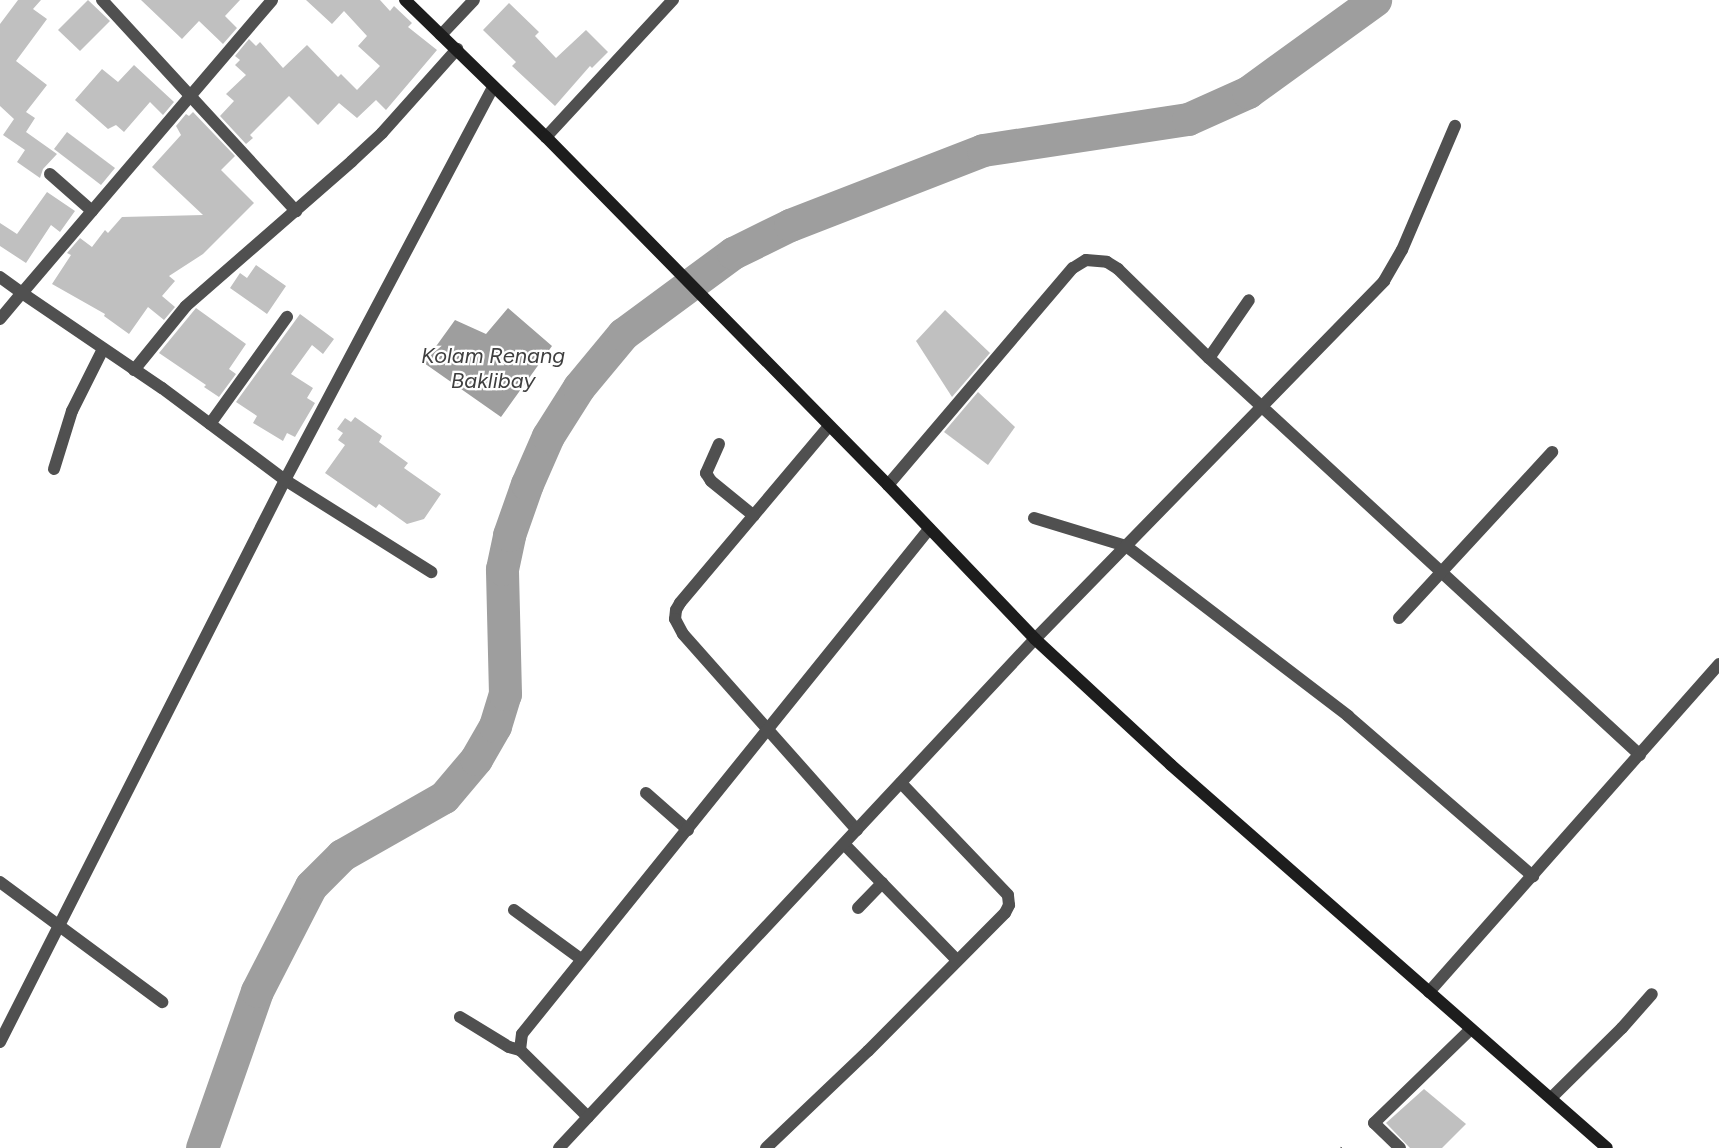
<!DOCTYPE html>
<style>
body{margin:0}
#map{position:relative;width:1719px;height:1148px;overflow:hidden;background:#fff;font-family:Figtree,sans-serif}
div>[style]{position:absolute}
.water>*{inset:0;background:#9e9e9e}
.river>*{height:33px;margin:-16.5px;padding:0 16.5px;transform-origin:16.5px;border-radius:16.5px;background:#9e9e9e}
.building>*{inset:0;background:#c0c0c0}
.path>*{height:3px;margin-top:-1.5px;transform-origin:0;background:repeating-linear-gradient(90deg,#727272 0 1.5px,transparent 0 4.5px)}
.minor>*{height:12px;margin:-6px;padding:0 6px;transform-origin:6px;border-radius:6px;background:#505050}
.secondary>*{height:12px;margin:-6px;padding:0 6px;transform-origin:6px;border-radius:6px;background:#1d1d1d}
span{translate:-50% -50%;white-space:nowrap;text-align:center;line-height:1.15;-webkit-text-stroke:4.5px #fff;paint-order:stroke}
.water-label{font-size:22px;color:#3f3f3f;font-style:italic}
</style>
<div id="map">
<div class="water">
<i style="clip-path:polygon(508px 308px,552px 346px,501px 417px,424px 363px,455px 320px,486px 334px)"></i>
</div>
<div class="river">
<i style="left:202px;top:1148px;width:166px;rotate:-70.7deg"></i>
<i style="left:257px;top:991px;width:118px;rotate:-62.8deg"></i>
<i style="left:311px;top:886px;width:44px;rotate:-45deg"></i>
<i style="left:342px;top:855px;width:117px;rotate:-29.6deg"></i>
<i style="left:444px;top:797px;width:50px;rotate:-49.9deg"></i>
<i style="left:476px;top:759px;width:38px;rotate:-60deg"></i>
<i style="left:495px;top:726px;width:34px;rotate:-73deg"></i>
<i style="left:505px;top:694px;width:125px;rotate:-91.4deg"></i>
<i style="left:502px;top:569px;width:35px;rotate:-78deg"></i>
<i style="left:509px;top:535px;width:54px;rotate:-70.6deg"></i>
<i style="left:527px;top:484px;width:52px;rotate:-66.4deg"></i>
<i style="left:548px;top:436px;width:58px;rotate:-57.7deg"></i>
<i style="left:579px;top:387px;width:69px;rotate:-50.3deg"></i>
<i style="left:623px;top:334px;width:137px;rotate:-36.4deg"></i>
<i style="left:733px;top:253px;width:64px;rotate:-26.2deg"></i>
<i style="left:790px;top:225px;width:207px;rotate:-21.2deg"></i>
<i style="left:983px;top:150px;width:207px;rotate:-8.6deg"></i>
<i style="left:1188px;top:119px;width:66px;rotate:-24.2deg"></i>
<i style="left:1248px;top:92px;width:157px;rotate:-35.9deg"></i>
</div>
<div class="building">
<i style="clip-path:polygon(18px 0,41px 0,33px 9px,47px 19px,16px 61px,47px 85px,26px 112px,35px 118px,26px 132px,57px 154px,43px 169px,40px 178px,17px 162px,25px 150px,3px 135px,14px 119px,0 106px,0 24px)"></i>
<i style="clip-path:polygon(88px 0,110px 21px,80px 51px,58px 30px)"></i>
<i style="clip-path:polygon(141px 0,240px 0,225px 16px,237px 28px,223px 44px,199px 21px,182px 39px)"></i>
<i style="clip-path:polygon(306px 0,380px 0,390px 11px,394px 6px,412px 23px,408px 27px,437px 50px,386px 110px,376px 100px,357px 118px,339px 103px,318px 125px,289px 96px,250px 135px,253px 138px,246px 144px,220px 116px,234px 101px,226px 94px,246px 75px,235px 65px,240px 60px,235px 56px,249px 39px,256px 46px,260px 42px,283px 68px,307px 45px,338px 77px,341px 74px,357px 90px,380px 66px,358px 46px,367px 36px,344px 11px,332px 24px)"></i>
<i style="clip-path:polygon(509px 3px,539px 32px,535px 36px,556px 58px,586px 30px,608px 52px,592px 68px,590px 66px,555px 106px,512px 66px,516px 62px,483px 30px)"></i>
<i style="clip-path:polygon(134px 65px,174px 102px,163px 115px,150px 102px,124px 132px,116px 125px,108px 129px,75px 100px,102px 69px,118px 82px)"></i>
<i style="clip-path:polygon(193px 112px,235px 156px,221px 170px,254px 203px,203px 254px,169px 276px,175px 281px,162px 296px,175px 307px,164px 320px,148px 307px,129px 334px,104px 316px,105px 314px,52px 284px,71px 255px,67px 253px,80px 238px,92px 247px,105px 230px,108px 233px,122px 217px,203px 215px,152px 167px,181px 135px,176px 126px,186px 114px,189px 116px)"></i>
<i style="clip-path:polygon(67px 132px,115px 168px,101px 185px,54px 149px)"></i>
<i style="clip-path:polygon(47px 192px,75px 211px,60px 232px,51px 225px,26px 263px,0 246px,0 223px,17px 234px)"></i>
<i style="clip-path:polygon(256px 265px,286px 286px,267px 314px,230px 288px,240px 273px,247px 278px)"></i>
<i style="clip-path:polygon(196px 308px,246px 344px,229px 369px,236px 374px,219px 397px,204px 387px,206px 385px,159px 353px)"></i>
<i style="clip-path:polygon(945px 310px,990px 353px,952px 397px,916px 341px)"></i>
<i style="clip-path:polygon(300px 314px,334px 339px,323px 354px,312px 345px,291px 374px,313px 388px,307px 398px,315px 403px,295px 437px,287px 433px,283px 441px,253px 423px,257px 416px,236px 402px)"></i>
<i style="clip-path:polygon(978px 392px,1015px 427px,988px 465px,944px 432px)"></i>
<i style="clip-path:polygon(355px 417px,382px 436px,379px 442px,408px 463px,404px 468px,441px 494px,424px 519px,407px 524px,379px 504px,376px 508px,325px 473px,345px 445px,338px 440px,343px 433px,337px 429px,345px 418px,351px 422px)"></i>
<i style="clip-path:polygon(1424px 1089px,1466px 1124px,1442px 1148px,1410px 1148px,1386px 1123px)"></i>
</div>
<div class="path">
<i style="left:1341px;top:1148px;width:4px;rotate:-34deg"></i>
</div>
<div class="minor">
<i style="left:102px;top:0;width:287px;rotate:47.4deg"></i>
<i style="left:441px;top:35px;width:48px;rotate:-46.7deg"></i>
<i style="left:546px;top:137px;width:187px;rotate:-47.2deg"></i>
<i style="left:50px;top:174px;width:56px;rotate:41.4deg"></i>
<i style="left:0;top:277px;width:27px;rotate:36deg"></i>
<i style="left:22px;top:293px;width:385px;rotate:-49.5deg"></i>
<i style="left:0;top:319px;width:34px;rotate:-50deg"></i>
<i style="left:22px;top:293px;width:169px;rotate:34.2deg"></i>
<i style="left:162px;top:388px;width:154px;rotate:36.8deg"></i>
<i style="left:285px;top:480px;width:173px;rotate:32.2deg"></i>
<i style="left:1209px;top:358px;width:70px;rotate:-55.4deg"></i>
<i style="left:134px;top:370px;width:82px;rotate:-50.9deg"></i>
<i style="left:186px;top:306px;width:220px;rotate:-41.1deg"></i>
<i style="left:352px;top:161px;width:41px;rotate:-43deg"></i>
<i style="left:382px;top:133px;width:113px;rotate:-48.2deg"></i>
<i style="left:210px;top:424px;width:132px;rotate:-54.3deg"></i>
<i style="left:829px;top:426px;width:231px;rotate:130.1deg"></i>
<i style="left:680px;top:603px;width:8px;rotate:120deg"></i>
<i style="left:676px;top:610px;width:9px;rotate:96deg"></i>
<i style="left:675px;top:619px;width:17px;rotate:62deg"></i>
<i style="left:683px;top:634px;width:262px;rotate:48.4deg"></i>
<i style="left:719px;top:444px;width:32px;rotate:114deg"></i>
<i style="left:706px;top:473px;width:9px;rotate:58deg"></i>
<i style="left:711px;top:481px;width:55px;rotate:39.1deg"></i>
<i style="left:54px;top:469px;width:61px;rotate:-72.8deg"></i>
<i style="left:72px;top:411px;width:69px;rotate:-63.4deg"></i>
<i style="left:888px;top:485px;width:285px;rotate:-49.6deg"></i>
<i style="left:1073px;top:268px;width:15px;rotate:-32deg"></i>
<i style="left:1086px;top:260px;width:21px;rotate:5deg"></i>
<i style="left:1107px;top:262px;width:13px;rotate:32deg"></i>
<i style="left:1118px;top:269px;width:127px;rotate:44.4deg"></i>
<i style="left:1209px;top:358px;width:586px;rotate:42.65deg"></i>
<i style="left:1034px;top:518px;width:96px;rotate:16.9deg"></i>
<i style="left:1126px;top:546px;width:280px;rotate:37.4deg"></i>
<i style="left:1348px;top:716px;width:245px;rotate:40.9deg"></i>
<i style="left:1399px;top:618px;width:226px;rotate:-47.3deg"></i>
<i style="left:646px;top:793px;width:56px;rotate:41.4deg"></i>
<i style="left:844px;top:844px;width:162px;rotate:45.8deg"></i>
<i style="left:0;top:882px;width:202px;rotate:36.5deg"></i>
<i style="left:858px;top:908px;width:35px;rotate:-46deg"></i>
<i style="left:514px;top:910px;width:83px;rotate:36.2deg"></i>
<i style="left:1429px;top:992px;width:438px;rotate:-48.5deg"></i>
<i style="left:460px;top:1017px;width:57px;rotate:31.5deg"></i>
<i style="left:509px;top:1047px;width:11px;rotate:15deg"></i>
<i style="left:0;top:1042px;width:630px;rotate:-63.11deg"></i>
<i style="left:285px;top:480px;width:445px;rotate:-62.1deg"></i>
<i style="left:1551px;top:1098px;width:100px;rotate:-44.6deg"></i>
<i style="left:1622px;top:1028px;width:45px;rotate:-48.6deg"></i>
<i style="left:588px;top:1117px;width:95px;rotate:-135.4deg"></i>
<i style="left:520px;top:1050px;width:16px;rotate:-83deg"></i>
<i style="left:522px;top:1034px;width:649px;rotate:-51.13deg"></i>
<i style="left:559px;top:1148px;width:697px;rotate:-46.92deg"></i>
<i style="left:1035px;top:639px;width:500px;rotate:-45.7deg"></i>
<i style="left:1384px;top:281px;width:36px;rotate:-60deg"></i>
<i style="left:1402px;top:250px;width:135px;rotate:-66.9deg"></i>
<i style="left:766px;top:1148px;width:141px;rotate:-43.6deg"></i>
<i style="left:868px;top:1051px;width:194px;rotate:-45.2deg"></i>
<i style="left:1005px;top:913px;width:9px;rotate:-63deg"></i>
<i style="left:1009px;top:905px;width:10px;rotate:-96deg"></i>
<i style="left:1008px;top:895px;width:155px;rotate:-133.7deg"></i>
<i style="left:1400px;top:1148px;width:36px;rotate:-136deg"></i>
<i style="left:1374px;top:1123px;width:135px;rotate:-44.1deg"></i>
</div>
<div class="secondary">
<i style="left:405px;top:0;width:197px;rotate:44.2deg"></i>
<i style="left:546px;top:137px;width:488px;rotate:45.5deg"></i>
<i style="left:888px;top:485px;width:213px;rotate:46.3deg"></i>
<i style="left:1035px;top:639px;width:185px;rotate:42.8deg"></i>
<i style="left:1171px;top:765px;width:580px;rotate:41.3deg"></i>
</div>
<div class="water-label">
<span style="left:493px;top:368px">Kolam Renang<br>Baklibay</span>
</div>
</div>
